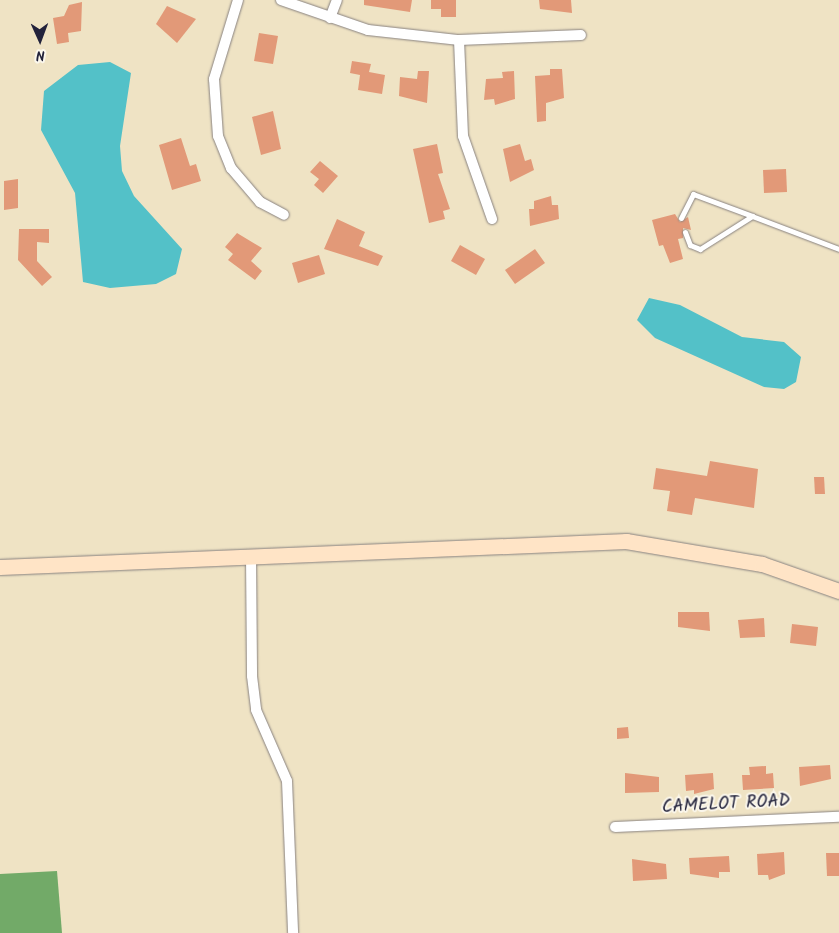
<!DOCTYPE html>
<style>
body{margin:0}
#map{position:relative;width:839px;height:933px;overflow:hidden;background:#efe3c4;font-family:Kalam,sans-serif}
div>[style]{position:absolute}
.forest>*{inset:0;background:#72aa68}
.water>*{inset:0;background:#53c1c8}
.building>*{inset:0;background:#e29978}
.roads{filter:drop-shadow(0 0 1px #888280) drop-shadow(0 0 1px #888280)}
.lane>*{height:5px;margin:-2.5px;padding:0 2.5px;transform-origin:2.5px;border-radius:2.5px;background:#fff}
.street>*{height:10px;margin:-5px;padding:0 5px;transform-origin:5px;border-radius:5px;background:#fff}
.secondary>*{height:15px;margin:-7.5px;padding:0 7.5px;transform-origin:7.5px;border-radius:7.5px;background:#ffe4c6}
span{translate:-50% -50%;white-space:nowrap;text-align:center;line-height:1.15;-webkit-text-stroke:4px #fbf7ec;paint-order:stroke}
.street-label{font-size:18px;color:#22223b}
.north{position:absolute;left:15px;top:15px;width:50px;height:50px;-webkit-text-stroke:4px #fbf7ec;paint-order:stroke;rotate:178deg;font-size:14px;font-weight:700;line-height:20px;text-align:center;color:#22223b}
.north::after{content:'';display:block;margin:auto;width:18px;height:22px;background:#22223b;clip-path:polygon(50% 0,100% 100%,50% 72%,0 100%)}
</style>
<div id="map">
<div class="forest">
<i style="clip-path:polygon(57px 871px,62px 933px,0 933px,0 874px)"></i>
</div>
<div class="water">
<i style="clip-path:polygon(110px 62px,131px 73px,120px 146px,122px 171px,134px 196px,182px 249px,176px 274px,156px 284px,110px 288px,83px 282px,75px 193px,41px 130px,44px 91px,78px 65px)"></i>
<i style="clip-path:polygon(649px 298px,680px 305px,742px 337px,784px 342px,801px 357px,796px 382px,784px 389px,764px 387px,655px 338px,637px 320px)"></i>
</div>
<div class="building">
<i style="clip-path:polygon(364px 0,412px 0,410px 12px,364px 5px)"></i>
<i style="clip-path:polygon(431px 0,456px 0,456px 17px,441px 17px,441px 9px,431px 9px)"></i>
<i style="clip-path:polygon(539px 0,571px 0,572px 13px,540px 9px)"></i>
<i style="clip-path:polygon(82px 2px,81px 31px,68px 33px,69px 42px,57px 44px,53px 18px,64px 16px,69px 5px)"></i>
<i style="clip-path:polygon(167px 6px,196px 19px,177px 43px,156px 24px)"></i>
<i style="clip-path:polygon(259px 33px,278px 36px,273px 64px,254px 61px)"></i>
<i style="clip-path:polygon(352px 61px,371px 64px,369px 72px,385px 75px,382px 94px,358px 90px,360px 75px,350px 73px)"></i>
<i style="clip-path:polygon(550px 69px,562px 69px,564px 98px,546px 103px,546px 121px,537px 122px,535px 76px,550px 75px)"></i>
<i style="clip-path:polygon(418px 71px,429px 71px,427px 103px,399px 96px,400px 77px,417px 79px)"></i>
<i style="clip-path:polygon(514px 71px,515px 99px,495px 105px,494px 99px,484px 100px,486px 79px,503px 78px,502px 72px)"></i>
<i style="clip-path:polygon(273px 111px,281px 149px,261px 155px,252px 117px)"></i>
<i style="clip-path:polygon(181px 138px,190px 166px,196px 164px,201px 181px,172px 190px,159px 145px)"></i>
<i style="clip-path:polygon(437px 144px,443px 173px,438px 174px,450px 209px,443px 211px,445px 219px,429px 223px,413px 149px)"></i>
<i style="clip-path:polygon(520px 144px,525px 161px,531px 159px,534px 170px,510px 182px,503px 149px)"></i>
<i style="clip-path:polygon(320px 161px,338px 176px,323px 193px,314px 185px,319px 179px,310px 172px)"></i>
<i style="clip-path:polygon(786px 169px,787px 192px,764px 193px,763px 170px)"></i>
<i style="clip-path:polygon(18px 179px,18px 208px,4px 210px,4px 181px)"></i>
<i style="clip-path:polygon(551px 196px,552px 205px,558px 205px,559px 219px,530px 226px,529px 209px,534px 209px,534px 201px)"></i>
<i style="clip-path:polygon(675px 214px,680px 222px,688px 217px,691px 230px,683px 228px,683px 238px,678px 239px,683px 259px,670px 263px,663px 245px,659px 246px,652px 220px)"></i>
<i style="clip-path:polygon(337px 219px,365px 232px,359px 246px,383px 256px,378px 266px,324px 249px)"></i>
<i style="clip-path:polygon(19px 229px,49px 229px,49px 243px,37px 242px,37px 261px,52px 277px,42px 286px,18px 260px)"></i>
<i style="clip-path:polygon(237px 233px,262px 248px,251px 261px,262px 271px,255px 280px,228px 260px,233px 254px,225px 247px)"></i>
<i style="clip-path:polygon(460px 245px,485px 259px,476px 275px,451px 261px)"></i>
<i style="clip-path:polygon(535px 249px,545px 263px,515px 284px,505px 270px)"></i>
<i style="clip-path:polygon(319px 255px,325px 274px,298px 283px,292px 263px)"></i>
<i style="clip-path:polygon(710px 461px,758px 469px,754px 508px,695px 498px,692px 515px,667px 511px,670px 491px,653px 489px,656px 468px,707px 476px)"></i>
<i style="clip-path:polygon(814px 477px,824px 477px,825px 494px,815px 494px)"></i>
<i style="clip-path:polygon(678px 612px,709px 612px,710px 631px,678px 627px)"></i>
<i style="clip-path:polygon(764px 618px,765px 637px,740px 638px,738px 620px)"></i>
<i style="clip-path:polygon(792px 624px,818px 627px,816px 646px,790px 643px)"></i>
<i style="clip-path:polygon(628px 727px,629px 738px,617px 739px,617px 728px)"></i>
<i style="clip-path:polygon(830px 765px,831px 779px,800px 786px,799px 767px)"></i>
<i style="clip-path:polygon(766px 766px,766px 774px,773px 773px,774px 788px,743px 790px,742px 775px,750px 775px,749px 767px)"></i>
<i style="clip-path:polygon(625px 773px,659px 777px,659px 792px,625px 793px)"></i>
<i style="clip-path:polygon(713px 773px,714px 789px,694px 794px,694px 790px,686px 791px,685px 775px)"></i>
<i style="clip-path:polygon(784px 852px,785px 874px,769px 880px,768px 875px,758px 875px,757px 854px)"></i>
<i style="clip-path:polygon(826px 853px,839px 853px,839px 876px,827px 876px)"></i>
<i style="clip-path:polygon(729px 856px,730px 872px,719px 872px,719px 878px,690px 874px,689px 858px)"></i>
<i style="clip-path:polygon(632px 859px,666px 864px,667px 879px,633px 881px)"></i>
</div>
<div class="roads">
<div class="lane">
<i style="left:681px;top:218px;width:27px;rotate:-63deg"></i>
<i style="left:693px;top:194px;width:63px;rotate:20.4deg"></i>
<i style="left:685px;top:232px;width:14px;rotate:69deg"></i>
<i style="left:690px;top:245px;width:11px;rotate:22deg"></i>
<i style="left:700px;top:249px;width:62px;rotate:-32.4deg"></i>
<i style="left:752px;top:216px;width:93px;rotate:20.8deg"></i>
</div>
<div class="street">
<i style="left:238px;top:0;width:83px;rotate:106.9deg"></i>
<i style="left:214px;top:79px;width:57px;rotate:86deg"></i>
<i style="left:218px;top:136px;width:35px;rotate:68deg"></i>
<i style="left:231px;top:168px;width:45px;rotate:49.5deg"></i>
<i style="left:260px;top:202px;width:27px;rotate:28deg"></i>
<i style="left:281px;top:0;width:92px;rotate:19deg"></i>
<i style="left:368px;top:30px;width:92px;rotate:6.3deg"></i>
<i style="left:459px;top:40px;width:122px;rotate:-2.3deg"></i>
<i style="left:330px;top:18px;width:19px;rotate:-69deg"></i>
<i style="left:459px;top:40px;width:96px;rotate:87.6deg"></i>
<i style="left:463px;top:136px;width:88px;rotate:70.7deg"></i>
<i style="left:251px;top:556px;width:120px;rotate:89.5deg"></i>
<i style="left:252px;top:676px;width:34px;rotate:83deg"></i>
<i style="left:256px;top:710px;width:77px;rotate:66.4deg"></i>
<i style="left:287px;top:781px;width:152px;rotate:87.7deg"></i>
<i style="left:615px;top:827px;width:224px;rotate:-2.6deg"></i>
</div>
<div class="secondary">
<i style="left:0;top:567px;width:627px;rotate:-2.38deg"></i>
<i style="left:626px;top:541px;width:138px;rotate:9.6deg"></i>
<i style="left:762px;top:564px;width:82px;rotate:19.3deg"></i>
</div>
</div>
<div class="street-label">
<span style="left:726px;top:805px;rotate:-3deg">CAMELOT ROAD</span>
</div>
<div class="north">N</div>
</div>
